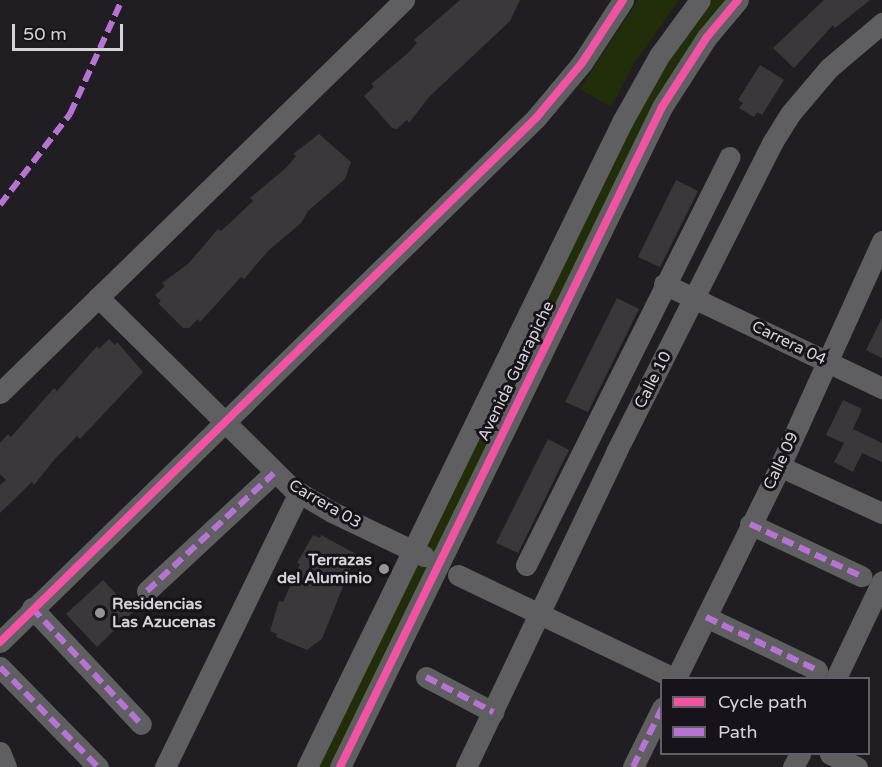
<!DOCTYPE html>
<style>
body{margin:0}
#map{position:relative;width:882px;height:767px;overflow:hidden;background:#201e22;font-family:"Varela Round",sans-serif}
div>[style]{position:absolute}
.green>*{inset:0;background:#212e09}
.building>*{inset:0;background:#3a383b}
.minor>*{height:21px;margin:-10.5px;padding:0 10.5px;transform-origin:10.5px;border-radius:10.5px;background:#5f5e60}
.quiet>*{height:6px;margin-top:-3px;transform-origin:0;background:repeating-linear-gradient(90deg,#b673d3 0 12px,transparent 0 18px)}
.cycleway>*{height:8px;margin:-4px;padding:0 4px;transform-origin:4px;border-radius:4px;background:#f153a3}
.dots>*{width:16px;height:16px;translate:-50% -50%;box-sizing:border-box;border:3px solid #17131b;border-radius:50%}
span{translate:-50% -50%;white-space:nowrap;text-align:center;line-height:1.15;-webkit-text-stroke:6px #17131b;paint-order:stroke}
.street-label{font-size:16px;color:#d5d2d8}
.poi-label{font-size:16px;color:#d5d2d8;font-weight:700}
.right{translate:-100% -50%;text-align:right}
.left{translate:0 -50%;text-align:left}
.legend{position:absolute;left:660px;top:677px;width:210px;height:78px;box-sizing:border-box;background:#17131b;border:2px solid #635f67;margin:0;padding:8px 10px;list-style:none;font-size:18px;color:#d5d2d8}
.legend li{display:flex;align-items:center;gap:12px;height:30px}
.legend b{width:30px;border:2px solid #635f67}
.scale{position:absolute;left:12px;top:24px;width:111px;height:27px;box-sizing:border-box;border:3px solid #d5d2d8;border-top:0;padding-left:8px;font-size:18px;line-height:21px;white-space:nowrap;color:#d5d2d8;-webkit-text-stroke:4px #17131b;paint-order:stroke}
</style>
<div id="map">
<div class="green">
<i style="clip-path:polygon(638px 0,679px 0,635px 62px,611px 107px,580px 89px)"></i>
<i style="clip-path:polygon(700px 0,738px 0,707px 37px,340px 767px,307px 767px,492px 386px)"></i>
</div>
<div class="building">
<i style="clip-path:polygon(460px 0,520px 0,510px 21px,429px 97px,409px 123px,407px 120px,397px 129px,392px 128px,364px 96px,374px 87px,371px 84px,408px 53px,417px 43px,414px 40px)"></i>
<i style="clip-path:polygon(824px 0,870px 0,835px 28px,833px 25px,794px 68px,773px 48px)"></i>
<i style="clip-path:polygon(760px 65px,784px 80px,762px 115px,757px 112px,754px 117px,739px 108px,743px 103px,738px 100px)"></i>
<i style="clip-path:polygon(319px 134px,351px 162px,345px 179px,308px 211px,301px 223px,268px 251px,244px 279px,241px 277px,200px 322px,198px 319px,189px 328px,183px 328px,158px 303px,161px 301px,155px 295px,165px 286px,162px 283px,188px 264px,218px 229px,221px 231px,231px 222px,253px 201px,250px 198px,287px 167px,296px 156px,293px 154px)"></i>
<i style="clip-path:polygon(676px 180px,698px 191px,660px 267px,638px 257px)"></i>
<i style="clip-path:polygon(617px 298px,639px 309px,588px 412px,565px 402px)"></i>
<i style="clip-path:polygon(882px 318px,882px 358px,866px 350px)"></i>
<i style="clip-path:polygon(109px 339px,115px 345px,117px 342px,143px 372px,80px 439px,77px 436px,54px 460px,34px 485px,32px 482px,0 513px,0 485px,6px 480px,0 474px,0 443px,8px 434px,11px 437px,54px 388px,57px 391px,97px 346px,99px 349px)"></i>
<i style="clip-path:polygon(843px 400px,862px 409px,853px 429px,882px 443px,882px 462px,862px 453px,853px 472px,834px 462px,844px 443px,826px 435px)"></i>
<i style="clip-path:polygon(548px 439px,569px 450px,518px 553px,496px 543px)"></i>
<i style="clip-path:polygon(313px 535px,320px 538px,321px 535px,356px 554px,322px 639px,307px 650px,276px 637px,277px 634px,270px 631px,279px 601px,283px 602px,300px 564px,297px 563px)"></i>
<i style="clip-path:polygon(103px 580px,133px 612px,97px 647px,66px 614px)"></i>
</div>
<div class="minor">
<i style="left:664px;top:284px;width:242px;rotate:25.5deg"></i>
<i style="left:98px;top:297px;width:274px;rotate:44.6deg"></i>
<i style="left:293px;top:489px;width:45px;rotate:30.5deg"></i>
<i style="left:332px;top:512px;width:102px;rotate:25.6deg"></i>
<i style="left:0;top:393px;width:564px;rotate:-44.21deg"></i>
<i style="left:779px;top:466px;width:113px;rotate:24.5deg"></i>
<i style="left:750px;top:524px;width:123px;rotate:25.1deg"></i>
<i style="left:526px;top:565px;width:456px;rotate:-63.5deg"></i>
<i style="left:458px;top:575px;width:239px;rotate:25.5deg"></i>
<i style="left:147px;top:591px;width:173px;rotate:-42.9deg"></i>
<i style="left:32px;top:608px;width:159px;rotate:46.8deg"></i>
<i style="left:706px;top:617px;width:123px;rotate:25.5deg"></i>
<i style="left:0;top:642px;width:750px;rotate:-44.35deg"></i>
<i style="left:536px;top:118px;width:72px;rotate:-50.1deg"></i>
<i style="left:582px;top:63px;width:75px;rotate:-56.9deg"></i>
<i style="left:0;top:667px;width:140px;rotate:45.6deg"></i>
<i style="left:426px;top:677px;width:76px;rotate:27.6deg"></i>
<i style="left:676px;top:678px;width:224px;rotate:-63.8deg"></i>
<i style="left:775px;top:477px;width:259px;rotate:-65.6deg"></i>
<i style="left:836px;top:678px;width:107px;rotate:-64.6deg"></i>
<i style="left:0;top:752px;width:16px;rotate:68deg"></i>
<i style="left:830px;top:754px;width:30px;rotate:26deg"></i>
<i style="left:165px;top:767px;width:306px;rotate:-64deg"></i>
<i style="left:307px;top:767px;width:718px;rotate:-63.97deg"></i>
<i style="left:622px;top:122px;width:76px;rotate:-60.7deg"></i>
<i style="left:659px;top:56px;width:69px;rotate:-53.8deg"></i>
<i style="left:340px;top:767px;width:734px;rotate:-63.99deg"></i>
<i style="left:662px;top:107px;width:83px;rotate:-57.3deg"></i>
<i style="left:707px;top:37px;width:48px;rotate:-50deg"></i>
<i style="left:466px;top:767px;width:349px;rotate:-64.5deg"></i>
<i style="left:616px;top:452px;width:346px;rotate:-63.2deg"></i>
<i style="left:772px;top:143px;width:34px;rotate:-58deg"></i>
<i style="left:790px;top:114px;width:60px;rotate:-49.7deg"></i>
<i style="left:829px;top:68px;width:70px;rotate:-40.3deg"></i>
<i style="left:633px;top:767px;width:66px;rotate:-63.8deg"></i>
<i style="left:793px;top:767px;width:15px;rotate:-62deg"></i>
</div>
<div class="quiet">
<i style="left:0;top:205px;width:115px;rotate:-52.4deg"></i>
<i style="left:70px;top:114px;width:125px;rotate:-65.5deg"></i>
<i style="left:750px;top:524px;width:123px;rotate:25.1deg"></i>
<i style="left:147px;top:591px;width:173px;rotate:-42.9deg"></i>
<i style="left:32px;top:608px;width:159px;rotate:46.8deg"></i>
<i style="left:706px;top:617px;width:123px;rotate:25.5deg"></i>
<i style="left:0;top:667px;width:140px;rotate:45.6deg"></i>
<i style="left:426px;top:677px;width:76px;rotate:27.6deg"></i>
<i style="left:633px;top:767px;width:66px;rotate:-63.8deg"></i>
</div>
<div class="cycleway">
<i style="left:0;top:642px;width:750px;rotate:-44.35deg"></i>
<i style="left:536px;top:118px;width:72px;rotate:-50.1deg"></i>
<i style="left:582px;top:63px;width:75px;rotate:-56.9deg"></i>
<i style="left:340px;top:767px;width:734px;rotate:-63.99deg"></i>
<i style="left:662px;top:107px;width:83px;rotate:-57.3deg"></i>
<i style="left:707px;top:37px;width:48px;rotate:-50deg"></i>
</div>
<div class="dots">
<i style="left:384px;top:569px;background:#969398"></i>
<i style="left:100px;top:613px;background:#969398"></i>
</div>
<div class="street-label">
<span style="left:789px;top:343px;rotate:26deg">Carrera 04</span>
<span style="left:516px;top:371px;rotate:-64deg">Avenida Guarapiche</span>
<span style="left:653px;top:380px;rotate:-63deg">Calle 10</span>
<span style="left:781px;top:461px;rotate:-65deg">Calle 09</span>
<span style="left:325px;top:504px;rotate:30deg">Carrera 03</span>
</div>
<div class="poi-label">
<span class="right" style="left:372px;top:569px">Terrazas<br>del Aluminio</span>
<span class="left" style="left:112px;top:613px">Residencias<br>Las Azucenas</span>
</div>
<ul class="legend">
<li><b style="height:8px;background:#f153a3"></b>Cycle path</li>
<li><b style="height:8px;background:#b673d3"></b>Path</li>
</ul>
<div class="scale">50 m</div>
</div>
